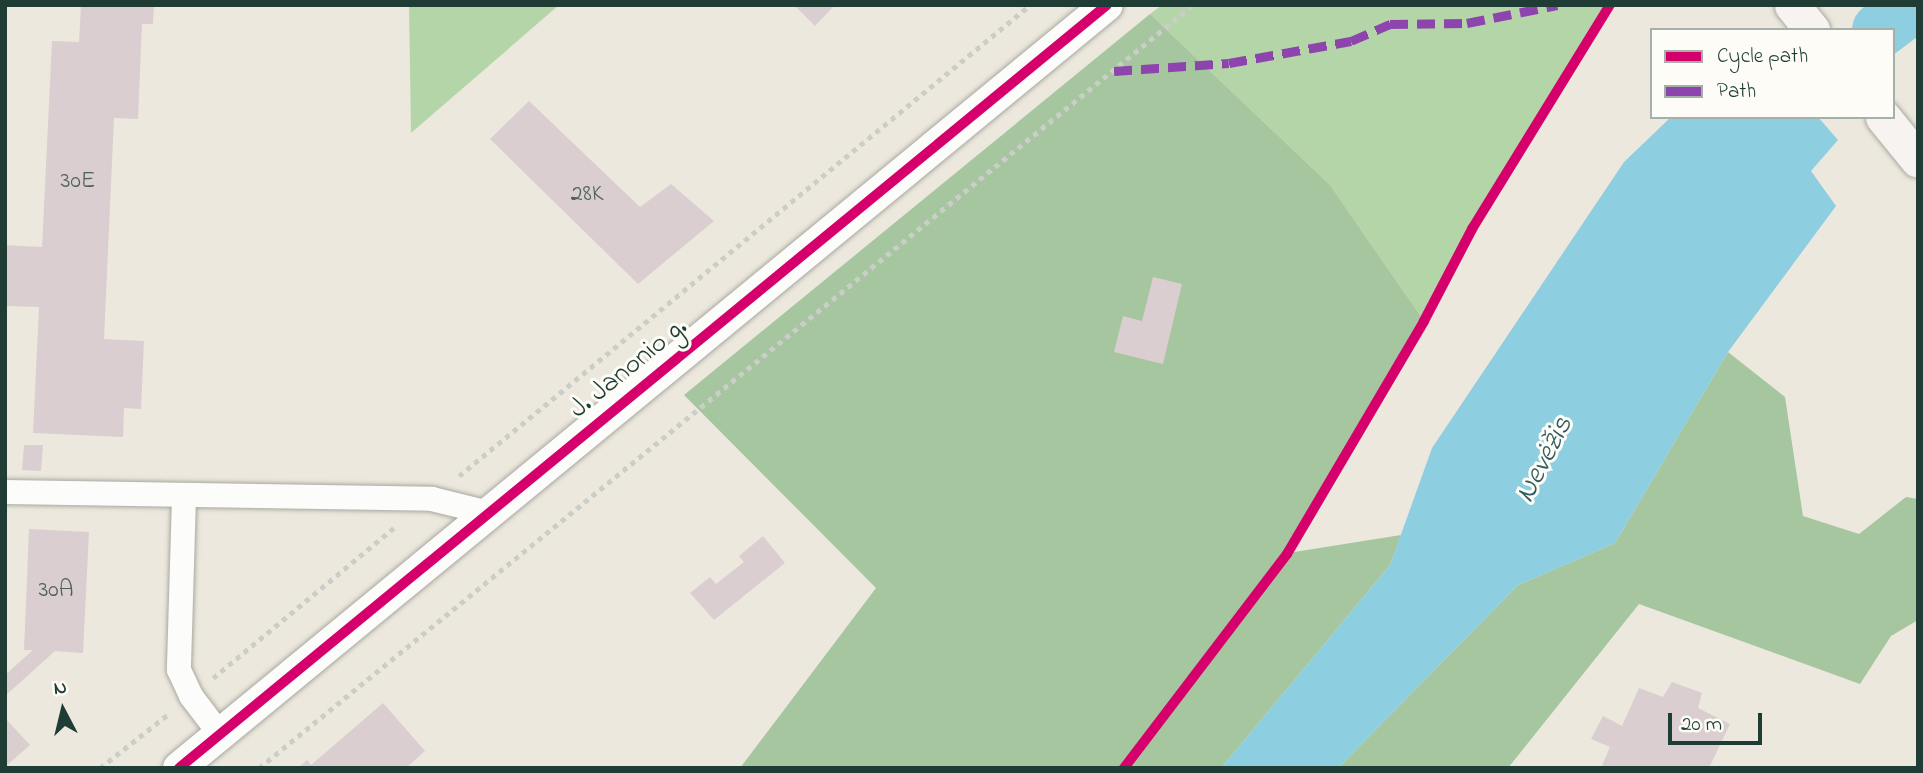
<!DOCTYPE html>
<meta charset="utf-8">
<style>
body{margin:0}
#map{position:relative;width:1923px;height:773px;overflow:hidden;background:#ede8dd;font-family:"Indie Flower",sans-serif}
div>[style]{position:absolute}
.green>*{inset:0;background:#b4d5a8}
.forest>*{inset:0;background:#a6c69f}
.water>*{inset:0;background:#8dcee0}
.river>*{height:56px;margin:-28px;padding:0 28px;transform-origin:28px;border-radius:28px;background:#8dcee0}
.building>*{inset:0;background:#daced0}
.path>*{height:4.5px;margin-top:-2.25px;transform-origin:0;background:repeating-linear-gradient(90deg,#cbcdc9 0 5px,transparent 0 10px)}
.roads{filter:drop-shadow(0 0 2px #a8a8a1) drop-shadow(0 0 2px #a8a8a1)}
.minor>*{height:24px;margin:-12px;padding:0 12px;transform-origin:12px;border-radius:12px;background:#fcfcfa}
.tertiary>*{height:32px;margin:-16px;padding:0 16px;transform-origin:16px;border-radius:16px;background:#fcfcfa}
.secondary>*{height:35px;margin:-17.5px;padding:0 17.5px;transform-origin:17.5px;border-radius:17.5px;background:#f6f3f0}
.quiet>*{height:9px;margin-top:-4.5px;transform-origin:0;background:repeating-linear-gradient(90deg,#8e44ad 0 18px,transparent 0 27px)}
.cycleway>*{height:10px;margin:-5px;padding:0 5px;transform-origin:5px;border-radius:5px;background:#d6006c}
span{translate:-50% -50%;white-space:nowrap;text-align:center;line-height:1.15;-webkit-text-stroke:6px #fdfcf7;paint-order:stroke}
.number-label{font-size:24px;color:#4e615b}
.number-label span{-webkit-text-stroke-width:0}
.street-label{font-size:28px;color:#1f3d34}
.water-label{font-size:30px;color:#305e60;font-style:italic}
.frame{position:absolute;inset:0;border:7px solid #1f3d34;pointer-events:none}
.legend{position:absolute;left:1650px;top:28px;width:245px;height:91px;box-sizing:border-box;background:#fdfcf7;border:2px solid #a4b0a9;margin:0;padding:9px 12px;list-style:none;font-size:21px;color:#1f3d34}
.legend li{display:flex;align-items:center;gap:14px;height:35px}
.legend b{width:35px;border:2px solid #a4b0a9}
.north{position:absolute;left:28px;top:675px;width:70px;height:70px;-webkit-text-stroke:5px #fdfcf7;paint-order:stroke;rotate:353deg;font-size:19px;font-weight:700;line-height:28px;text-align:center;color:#1f3d34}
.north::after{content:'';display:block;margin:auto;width:24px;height:32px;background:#1f3d34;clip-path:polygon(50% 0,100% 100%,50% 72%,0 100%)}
.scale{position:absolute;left:1668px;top:713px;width:94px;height:32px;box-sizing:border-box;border:4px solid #1f3d34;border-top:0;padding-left:9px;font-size:21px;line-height:24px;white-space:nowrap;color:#1f3d34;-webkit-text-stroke:5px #fdfcf7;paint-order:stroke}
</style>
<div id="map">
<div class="green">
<i style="clip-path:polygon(409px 5px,559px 5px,411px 133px)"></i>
<i style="clip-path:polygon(1162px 5px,1610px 5px,1472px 229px,1424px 321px,1330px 185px,1150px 14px)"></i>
</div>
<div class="forest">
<i style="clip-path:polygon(1150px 14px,1330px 185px,1424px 321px,1288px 553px,1401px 535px,1390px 565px,1221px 768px,740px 768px,876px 588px,684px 395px)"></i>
<i style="clip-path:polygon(1728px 352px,1785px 397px,1803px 516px,1859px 534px,1906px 497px,1918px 499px,1918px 620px,1891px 636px,1860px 684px,1639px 604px,1508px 768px,1338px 768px,1518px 585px,1615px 543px)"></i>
</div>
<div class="water">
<i style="clip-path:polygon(1671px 117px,1818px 117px,1838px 140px,1811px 171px,1836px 206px,1728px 352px,1615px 543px,1518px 585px,1338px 768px,1221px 768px,1390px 565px,1432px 448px,1624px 162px)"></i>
</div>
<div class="river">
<i style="left:1880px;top:30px;width:41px;rotate:-37.1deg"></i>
</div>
<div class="building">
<i style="clip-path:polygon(81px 5px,154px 5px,153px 24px,142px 24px,138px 119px,114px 118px,104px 339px,144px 341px,141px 409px,124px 408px,123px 437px,33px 433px,39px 307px,5px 306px,5px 245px,42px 247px,52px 41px,79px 42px)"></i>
<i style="clip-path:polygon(794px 5px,835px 5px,815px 26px)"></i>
<i style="clip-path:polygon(529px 101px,640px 207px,671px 184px,714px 221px,638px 284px,490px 139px)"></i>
<i style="clip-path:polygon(1153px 277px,1182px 284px,1163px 364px,1114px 352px,1123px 316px,1142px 321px)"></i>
<i style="clip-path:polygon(24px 445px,43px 445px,41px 471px,22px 470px)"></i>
<i style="clip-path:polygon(29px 529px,89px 532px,83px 653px,55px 651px,5px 696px,5px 675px,33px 650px,24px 650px)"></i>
<i style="clip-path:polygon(763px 536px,785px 563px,714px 620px,690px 593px,710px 577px,716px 584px,744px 562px,739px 556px)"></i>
<i style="clip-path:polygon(1672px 682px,1702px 693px,1698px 708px,1730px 724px,1709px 768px,1601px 768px,1610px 747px,1591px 739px,1603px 716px,1622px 726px,1639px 688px,1663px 697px)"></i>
<i style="clip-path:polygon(383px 703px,425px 751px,406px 768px,298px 768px,307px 760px,311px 765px)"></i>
<i style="clip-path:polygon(5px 718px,30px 745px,5px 767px)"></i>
</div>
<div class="path">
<i style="left:459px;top:476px;width:740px;rotate:-39.52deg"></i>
<i style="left:213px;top:678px;width:236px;rotate:-39.7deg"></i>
<i style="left:100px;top:768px;width:90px;rotate:-38.3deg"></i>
<i style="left:259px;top:768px;width:1206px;rotate:-39.25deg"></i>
</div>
<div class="roads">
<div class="minor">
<i style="left:5px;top:492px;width:427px;rotate:0.9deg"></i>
<i style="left:432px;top:499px;width:59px;rotate:13.8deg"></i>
<i style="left:184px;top:497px;width:173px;rotate:91.7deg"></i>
<i style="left:179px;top:670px;width:29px;rotate:65deg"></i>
<i style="left:191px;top:696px;width:48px;rotate:52.7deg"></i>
</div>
<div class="tertiary">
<i style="left:179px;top:768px;width:1201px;rotate:-39.43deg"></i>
</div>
<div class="secondary">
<i style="left:1792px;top:5px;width:32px;rotate:51deg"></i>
<i style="left:1883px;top:117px;width:55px;rotate:50.9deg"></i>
</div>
</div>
<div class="quiet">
<i style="left:1114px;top:71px;width:115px;rotate:-4deg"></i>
<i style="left:1229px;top:63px;width:124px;rotate:-10.2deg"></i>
<i style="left:1351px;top:41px;width:43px;rotate:-23.6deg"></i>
<i style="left:1390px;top:24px;width:77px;rotate:-0.7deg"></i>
<i style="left:1467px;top:23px;width:92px;rotate:-11.3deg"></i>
</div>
<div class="cycleway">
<i style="left:179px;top:768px;width:1201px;rotate:-39.43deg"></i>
<i style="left:1124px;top:768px;width:269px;rotate:-52.7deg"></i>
<i style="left:1287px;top:554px;width:270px;rotate:-59.5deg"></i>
<i style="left:1424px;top:321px;width:104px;rotate:-62.4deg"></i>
<i style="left:1472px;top:229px;width:263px;rotate:-58.4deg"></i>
</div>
<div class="number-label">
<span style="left:78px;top:182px">30E</span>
<span style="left:587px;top:195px">28K</span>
<span style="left:56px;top:591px">30A</span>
</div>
<div class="street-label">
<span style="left:629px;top:369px;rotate:-39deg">J. Janonio g.</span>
</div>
<div class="water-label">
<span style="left:1545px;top:460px;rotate:-63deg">Nevėžis</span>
</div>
<div class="frame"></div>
<ul class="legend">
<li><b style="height:9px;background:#d6006c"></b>Cycle path</li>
<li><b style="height:9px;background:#8e44ad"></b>Path</li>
</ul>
<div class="north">N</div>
<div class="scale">20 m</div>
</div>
